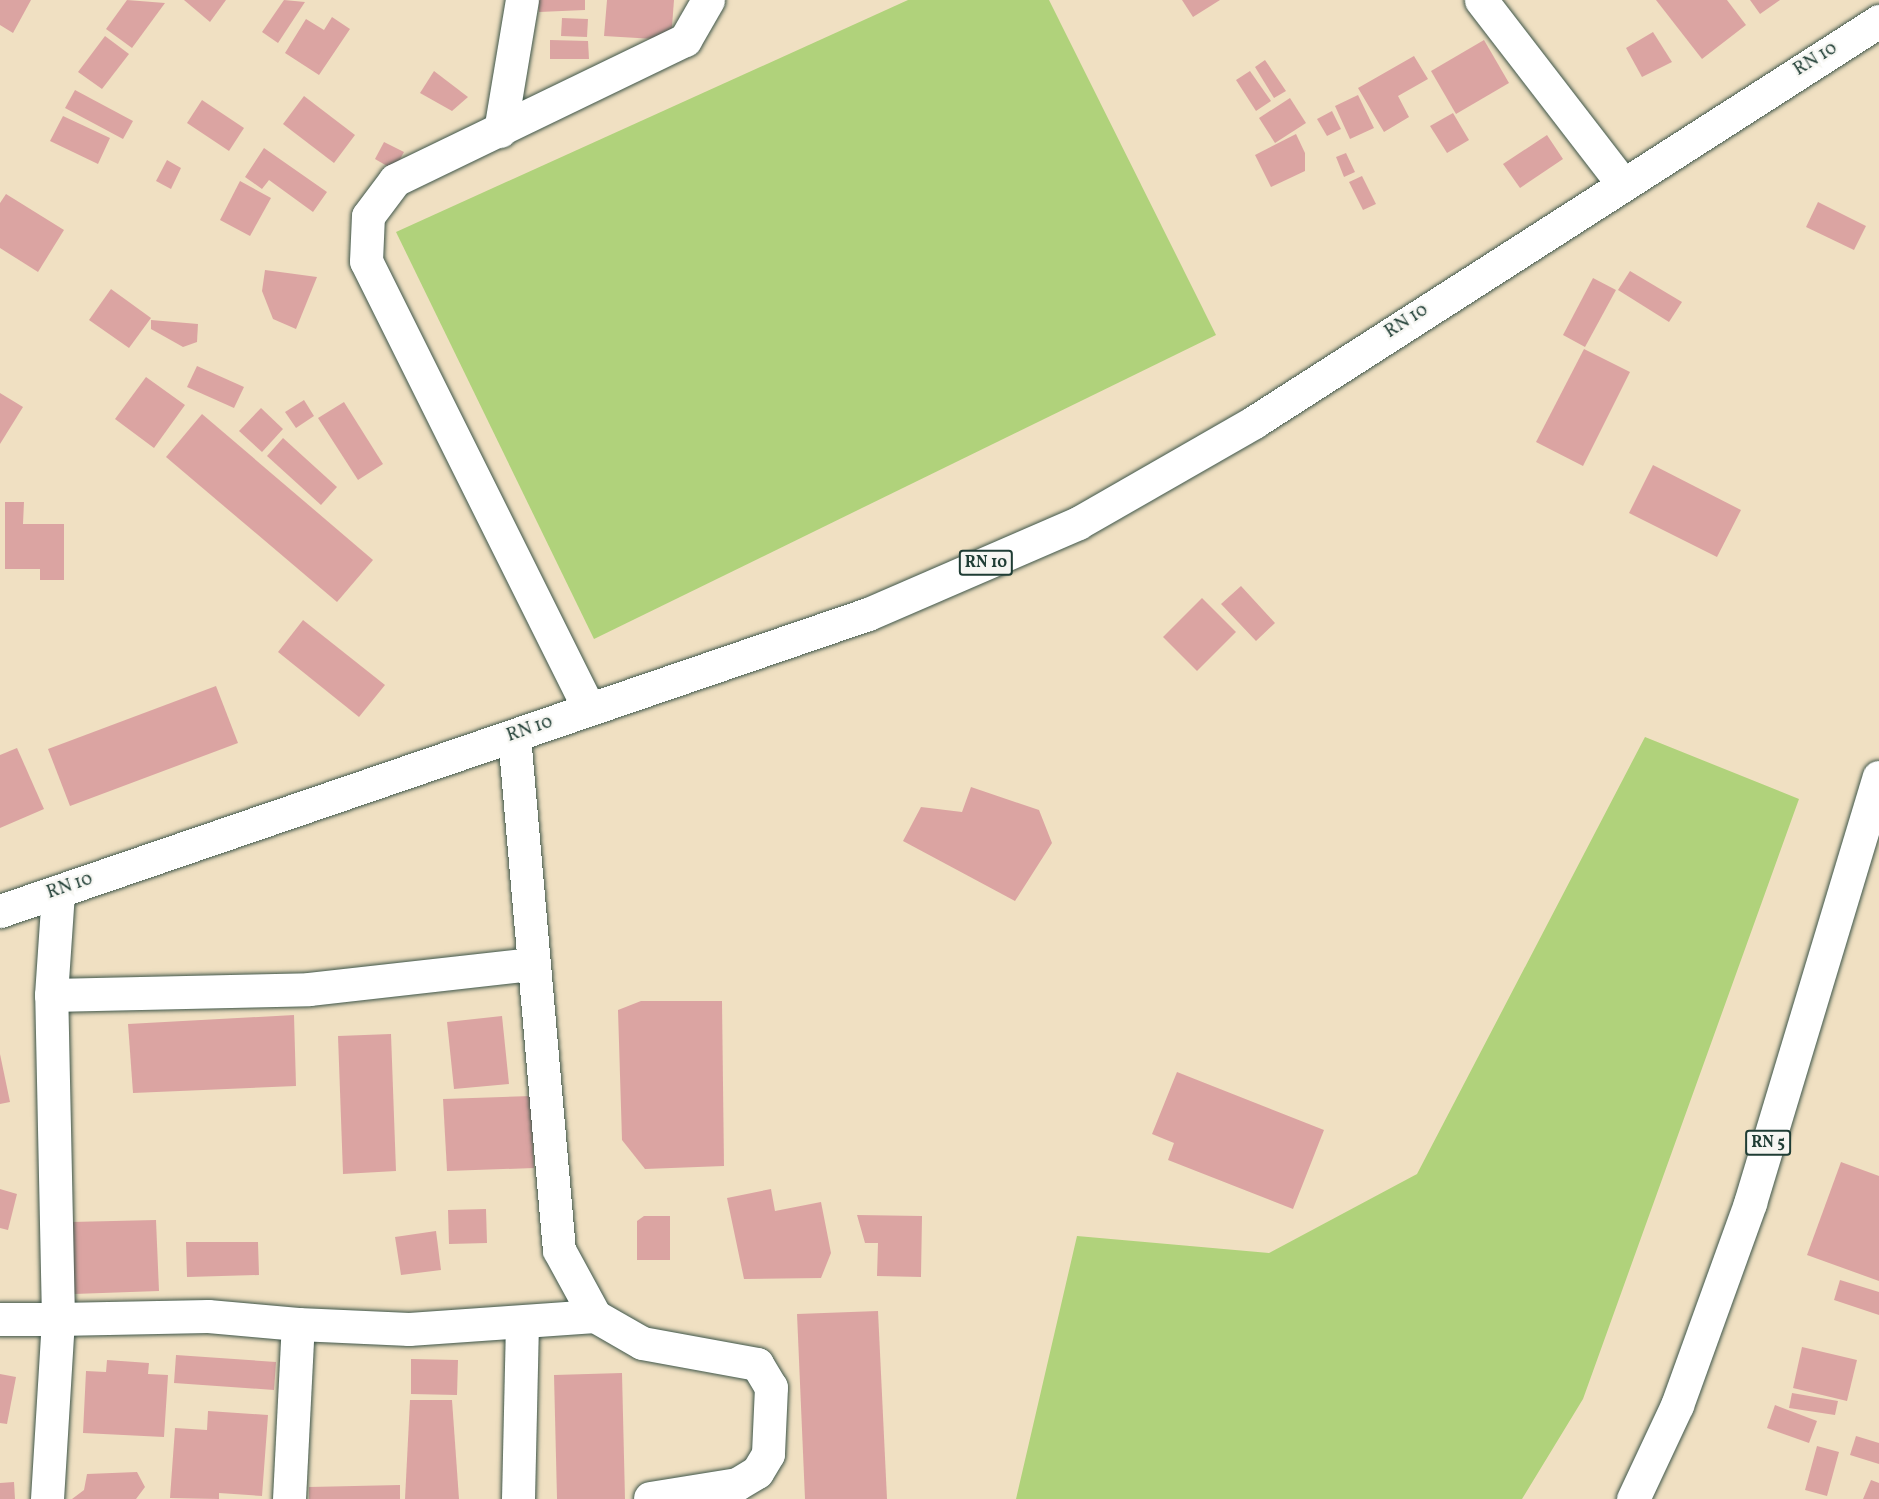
<!DOCTYPE html>
<style>
body{margin:0}
#map{position:relative;width:1879px;height:1499px;overflow:hidden;background:#f0e0c2;font-family:Vollkorn,serif}
div>[style]{position:absolute}
.green>*{inset:0;background:#b0d27b}
.building>*{inset:0;background:#dba4a2}
.roads{filter:drop-shadow(0 0 2px #3e5549) drop-shadow(0 0 2px #3e5549)}
.street>*{height:33px;margin:-16.5px;padding:0 16.5px;transform-origin:16.5px;border-radius:16.5px;background:#fff}
.primary>*{height:33px;margin:-16.5px;padding:0 16.5px;transform-origin:16.5px;border-radius:16.5px;background:#fff}
span{translate:-50% -50%;white-space:nowrap;text-align:center;line-height:1.15;-webkit-text-stroke:4.5px #f6f6f2;paint-order:stroke}
.shield-label span{padding:2px 4px;background:#f6f6f2;border:2px solid;border-radius:4px;-webkit-text-stroke-width:0}
.shield-label{font-size:16px;color:#1f3d34;font-weight:700}
.street-label{font-size:18px;color:#1f3d34}
</style>
<div id="map">
<div class="green">
<i style="clip-path:polygon(908px 0,1049px 0,1216px 335px,594px 639px,396px 232px)"></i>
<i style="clip-path:polygon(1645px 737px,1799px 799px,1583px 1399px,1522px 1499px,1016px 1499px,1077px 1236px,1269px 1253px,1417px 1174px)"></i>
</div>
<div class="building">
<i style="clip-path:polygon(0 0,31px 0,13px 33px,0 25px)"></i>
<i style="clip-path:polygon(127px 0,165px 3px,132px 48px,106px 29px)"></i>
<i style="clip-path:polygon(184px 0,226px 0,210px 22px)"></i>
<i style="clip-path:polygon(284px 0,305px 2px,278px 43px,262px 32px)"></i>
<i style="clip-path:polygon(539px 0,585px 0,585px 10px,539px 12px)"></i>
<i style="clip-path:polygon(607px 0,674px 0,671px 40px,604px 36px)"></i>
<i style="clip-path:polygon(1182px 0,1220px 0,1193px 17px)"></i>
<i style="clip-path:polygon(1656px 0,1727px 0,1746px 25px,1702px 59px)"></i>
<i style="clip-path:polygon(1750px 0,1780px 0,1760px 14px)"></i>
<i style="clip-path:polygon(332px 17px,350px 29px,319px 75px,285px 53px,306px 19px,324px 30px)"></i>
<i style="clip-path:polygon(562px 18px,588px 19px,587px 37px,561px 36px)"></i>
<i style="clip-path:polygon(1653px 32px,1672px 62px,1642px 77px,1626px 48px)"></i>
<i style="clip-path:polygon(105px 36px,129px 54px,102px 89px,78px 72px)"></i>
<i style="clip-path:polygon(550px 40px,588px 41px,589px 59px,550px 59px)"></i>
<i style="clip-path:polygon(1484px 40px,1509px 83px,1456px 114px,1431px 71px)"></i>
<i style="clip-path:polygon(1414px 56px,1428px 79px,1398px 96px,1409px 117px,1384px 132px,1358px 88px)"></i>
<i style="clip-path:polygon(1265px 60px,1286px 91px,1274px 98px,1255px 67px)"></i>
<i style="clip-path:polygon(434px 71px,468px 97px,452px 111px,420px 93px)"></i>
<i style="clip-path:polygon(1250px 71px,1271px 101px,1256px 111px,1236px 80px)"></i>
<i style="clip-path:polygon(75px 90px,133px 121px,123px 139px,65px 108px)"></i>
<i style="clip-path:polygon(1358px 95px,1374px 128px,1350px 139px,1335px 106px)"></i>
<i style="clip-path:polygon(304px 96px,355px 135px,334px 163px,283px 124px)"></i>
<i style="clip-path:polygon(1290px 98px,1306px 123px,1275px 143px,1259px 118px)"></i>
<i style="clip-path:polygon(202px 100px,244px 128px,229px 151px,187px 123px)"></i>
<i style="clip-path:polygon(1332px 111px,1341px 129px,1327px 136px,1317px 119px)"></i>
<i style="clip-path:polygon(1453px 113px,1469px 140px,1447px 153px,1430px 126px)"></i>
<i style="clip-path:polygon(63px 116px,110px 138px,98px 164px,50px 141px)"></i>
<i style="clip-path:polygon(1296px 134px,1305px 153px,1305px 171px,1271px 187px,1255px 155px)"></i>
<i style="clip-path:polygon(1547px 135px,1563px 159px,1520px 188px,1503px 164px)"></i>
<i style="clip-path:polygon(384px 142px,404px 152px,394px 170px,375px 159px)"></i>
<i style="clip-path:polygon(264px 148px,327px 192px,313px 212px,269px 180px,262px 189px,245px 177px)"></i>
<i style="clip-path:polygon(1346px 153px,1355px 172px,1344px 177px,1336px 157px)"></i>
<i style="clip-path:polygon(167px 160px,181px 168px,171px 189px,156px 181px)"></i>
<i style="clip-path:polygon(1362px 176px,1376px 204px,1363px 210px,1349px 182px)"></i>
<i style="clip-path:polygon(240px 181px,271px 198px,250px 236px,220px 220px)"></i>
<i style="clip-path:polygon(6px 194px,64px 230px,38px 272px,0 248px,0 203px)"></i>
<i style="clip-path:polygon(1818px 202px,1866px 226px,1854px 250px,1806px 227px)"></i>
<i style="clip-path:polygon(265px 270px,317px 277px,296px 329px,273px 319px,262px 291px)"></i>
<i style="clip-path:polygon(1630px 271px,1682px 302px,1669px 322px,1618px 290px)"></i>
<i style="clip-path:polygon(1593px 278px,1616px 290px,1585px 347px,1563px 335px)"></i>
<i style="clip-path:polygon(111px 289px,151px 318px,129px 348px,89px 320px)"></i>
<i style="clip-path:polygon(151px 320px,198px 324px,197px 342px,183px 347px,151px 329px)"></i>
<i style="clip-path:polygon(1584px 349px,1630px 372px,1583px 466px,1536px 442px)"></i>
<i style="clip-path:polygon(197px 366px,244px 387px,234px 408px,187px 387px)"></i>
<i style="clip-path:polygon(146px 377px,185px 405px,154px 448px,115px 419px)"></i>
<i style="clip-path:polygon(0 393px,23px 407px,0 444px)"></i>
<i style="clip-path:polygon(304px 400px,314px 416px,296px 428px,285px 412px)"></i>
<i style="clip-path:polygon(344px 402px,383px 464px,358px 480px,318px 418px)"></i>
<i style="clip-path:polygon(261px 408px,283px 429px,262px 452px,239px 431px)"></i>
<i style="clip-path:polygon(202px 414px,373px 560px,337px 602px,166px 457px)"></i>
<i style="clip-path:polygon(283px 438px,337px 487px,321px 505px,267px 456px)"></i>
<i style="clip-path:polygon(1653px 465px,1741px 510px,1717px 557px,1629px 513px)"></i>
<i style="clip-path:polygon(5px 502px,24px 502px,23px 524px,64px 524px,64px 580px,40px 580px,40px 569px,5px 569px)"></i>
<i style="clip-path:polygon(1241px 586px,1275px 623px,1256px 641px,1221px 604px)"></i>
<i style="clip-path:polygon(1202px 598px,1236px 632px,1197px 671px,1163px 637px)"></i>
<i style="clip-path:polygon(303px 620px,385px 685px,359px 717px,278px 652px)"></i>
<i style="clip-path:polygon(216px 686px,238px 743px,70px 806px,48px 749px)"></i>
<i style="clip-path:polygon(17px 748px,44px 809px,0 828px,0 755px)"></i>
<i style="clip-path:polygon(971px 787px,1039px 810px,1052px 843px,1015px 901px,903px 841px,921px 807px,962px 812px)"></i>
<i style="clip-path:polygon(641px 1001px,722px 1001px,724px 1166px,645px 1169px,622px 1140px,618px 1010px)"></i>
<i style="clip-path:polygon(294px 1015px,296px 1086px,133px 1093px,128px 1024px)"></i>
<i style="clip-path:polygon(502px 1016px,509px 1084px,454px 1089px,447px 1022px)"></i>
<i style="clip-path:polygon(391px 1034px,396px 1171px,343px 1174px,338px 1036px)"></i>
<i style="clip-path:polygon(0 1054px,10px 1102px,0 1104px)"></i>
<i style="clip-path:polygon(1177px 1072px,1324px 1130px,1293px 1209px,1168px 1160px,1174px 1143px,1152px 1134px)"></i>
<i style="clip-path:polygon(531px 1096px,534px 1168px,447px 1171px,443px 1099px)"></i>
<i style="clip-path:polygon(1841px 1162px,1879px 1176px,1879px 1281px,1807px 1255px)"></i>
<i style="clip-path:polygon(0 1189px,17px 1194px,8px 1230px,0 1228px)"></i>
<i style="clip-path:polygon(771px 1189px,775px 1211px,821px 1202px,831px 1253px,821px 1278px,744px 1279px,727px 1198px)"></i>
<i style="clip-path:polygon(486px 1209px,487px 1243px,449px 1244px,448px 1210px)"></i>
<i style="clip-path:polygon(857px 1215px,922px 1216px,921px 1277px,877px 1276px,878px 1243px,865px 1243px)"></i>
<i style="clip-path:polygon(644px 1216px,670px 1216px,670px 1260px,637px 1260px,637px 1221px)"></i>
<i style="clip-path:polygon(156px 1220px,159px 1291px,74px 1294px,71px 1222px)"></i>
<i style="clip-path:polygon(436px 1231px,441px 1270px,401px 1275px,395px 1237px)"></i>
<i style="clip-path:polygon(186px 1242px,258px 1242px,259px 1275px,187px 1277px)"></i>
<i style="clip-path:polygon(1840px 1280px,1879px 1292px,1879px 1315px,1834px 1300px)"></i>
<i style="clip-path:polygon(878px 1311px,887px 1499px,805px 1499px,797px 1314px)"></i>
<i style="clip-path:polygon(1802px 1347px,1857px 1360px,1847px 1401px,1793px 1388px)"></i>
<i style="clip-path:polygon(176px 1355px,276px 1362px,274px 1390px,174px 1383px)"></i>
<i style="clip-path:polygon(411px 1359px,458px 1360px,457px 1395px,411px 1394px)"></i>
<i style="clip-path:polygon(107px 1360px,149px 1363px,148px 1374px,168px 1375px,164px 1437px,83px 1433px,86px 1371px,106px 1372px)"></i>
<i style="clip-path:polygon(622px 1373px,625px 1499px,557px 1499px,554px 1375px)"></i>
<i style="clip-path:polygon(0 1374px,16px 1377px,7px 1424px,0 1423px)"></i>
<i style="clip-path:polygon(1792px 1393px,1838px 1401px,1835px 1415px,1789px 1408px)"></i>
<i style="clip-path:polygon(410px 1400px,452px 1400px,459px 1499px,405px 1499px)"></i>
<i style="clip-path:polygon(1775px 1405px,1817px 1421px,1809px 1443px,1767px 1428px)"></i>
<i style="clip-path:polygon(208px 1411px,268px 1415px,262px 1496px,219px 1493px,219px 1499px,170px 1498px,175px 1428px,207px 1430px)"></i>
<i style="clip-path:polygon(1856px 1436px,1879px 1443px,1879px 1464px,1850px 1455px)"></i>
<i style="clip-path:polygon(1817px 1446px,1839px 1452px,1827px 1496px,1805px 1490px)"></i>
<i style="clip-path:polygon(137px 1472px,145px 1487px,136px 1499px,72px 1499px,84px 1490px,87px 1474px)"></i>
<i style="clip-path:polygon(1871px 1480px,1879px 1483px,1879px 1499px,1863px 1499px)"></i>
<i style="clip-path:polygon(14px 1482px,15px 1499px,0 1499px,0 1483px)"></i>
<i style="clip-path:polygon(400px 1485px,400px 1499px,309px 1499px,309px 1487px)"></i>
</div>
<div class="roads">
<div class="street">
<i style="left:1481px;top:0;width:230px;rotate:52.4deg"></i>
<i style="left:500px;top:131px;width:133px;rotate:-80.5deg"></i>
<i style="left:589px;top:709px;width:500px;rotate:-116.46deg"></i>
<i style="left:366px;top:261px;width:45px;rotate:-87.5deg"></i>
<i style="left:368px;top:216px;width:45px;rotate:-53.1deg"></i>
<i style="left:395px;top:180px;width:322px;rotate:-25.8deg"></i>
<i style="left:685px;top:40px;width:46px;rotate:-60.1deg"></i>
<i style="left:514px;top:736px;width:516px;rotate:85deg"></i>
<i style="left:559px;top:1250px;width:75px;rotate:61.4deg"></i>
<i style="left:595px;top:1316px;width:54px;rotate:29.9deg"></i>
<i style="left:642px;top:1343px;width:117px;rotate:10.3deg"></i>
<i style="left:757px;top:1364px;width:27px;rotate:59deg"></i>
<i style="left:771px;top:1387px;width:67px;rotate:92.6deg"></i>
<i style="left:768px;top:1454px;width:21px;rotate:121deg"></i>
<i style="left:757px;top:1472px;width:23px;rotate:149deg"></i>
<i style="left:737px;top:1484px;width:88px;rotate:170.9deg"></i>
<i style="left:51px;top:995px;width:258px;rotate:-1.3deg"></i>
<i style="left:309px;top:989px;width:225px;rotate:-6.4deg"></i>
<i style="left:0;top:1319px;width:58px"></i>
<i style="left:58px;top:1319px;width:324px;rotate:-91.2deg"></i>
<i style="left:51px;top:995px;width:104px;rotate:-86.1deg"></i>
<i style="left:47px;top:1499px;width:180px;rotate:-86.5deg"></i>
<i style="left:58px;top:1319px;width:150px;rotate:-1.1deg"></i>
<i style="left:208px;top:1316px;width:90px;rotate:5.1deg"></i>
<i style="left:289px;top:1499px;width:175px;rotate:-87.1deg"></i>
<i style="left:298px;top:1324px;width:111px;rotate:2.6deg"></i>
<i style="left:409px;top:1329px;width:186px;rotate:-4deg"></i>
<i style="left:518px;top:1499px;width:174px;rotate:-88.7deg"></i>
</div>
<div class="primary">
<i style="left:0;top:911px;width:917px;rotate:-18.89deg"></i>
<i style="left:868px;top:614px;width:229px;rotate:-23.4deg"></i>
<i style="left:1078px;top:523px;width:203px;rotate:-29.8deg"></i>
<i style="left:1254px;top:422px;width:743px;rotate:-32.68deg"></i>
<i style="left:1633px;top:1499px;width:104px;rotate:-64.9deg"></i>
<i style="left:1677px;top:1405px;width:215px;rotate:-70.1deg"></i>
<i style="left:1750px;top:1203px;width:445px;rotate:-73.2deg"></i>
</div>
</div>
<div class="shield-label">
<span style="left:986px;top:563px">RN 10</span>
<span style="left:1768px;top:1143px">RN 5</span>
</div>
<div class="street-label">
<span style="left:1816px;top:60px;rotate:-32deg">RN 10</span>
<span style="left:1407px;top:322px;rotate:-33deg">RN 10</span>
<span style="left:530px;top:730px;rotate:-19deg">RN 10</span>
<span style="left:70px;top:887px;rotate:-19deg">RN 10</span>
</div>
</div>
